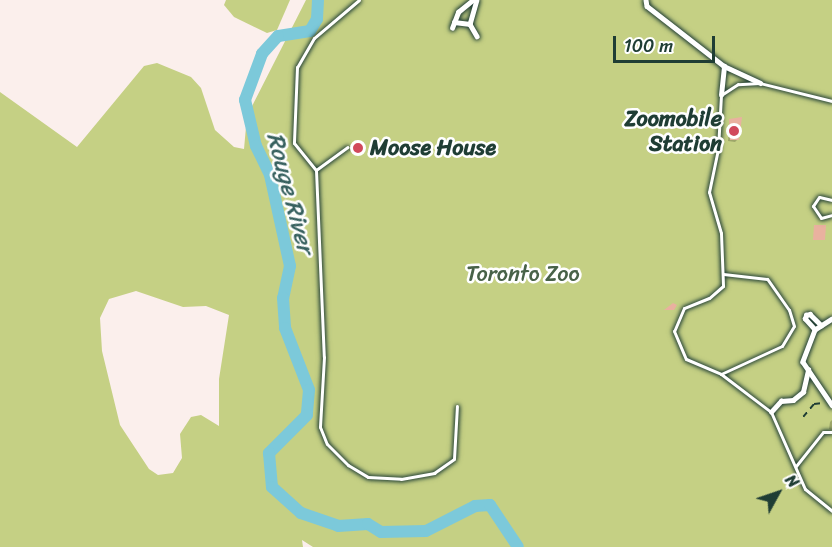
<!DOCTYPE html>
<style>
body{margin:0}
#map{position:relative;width:832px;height:547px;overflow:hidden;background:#fbefec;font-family:Sriracha,sans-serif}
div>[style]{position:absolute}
.green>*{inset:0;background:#c5d084}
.shadow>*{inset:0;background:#0003}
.river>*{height:12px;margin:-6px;padding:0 6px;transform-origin:6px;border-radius:6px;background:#7cc9da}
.building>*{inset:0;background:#e9b19f}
.round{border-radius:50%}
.path>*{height:1.5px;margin-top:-0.75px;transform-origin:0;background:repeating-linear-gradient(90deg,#1f3d34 0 6px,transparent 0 10.5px)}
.roads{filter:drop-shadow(0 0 2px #1f3d34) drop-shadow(0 0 2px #1f3d34)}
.service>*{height:3px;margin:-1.5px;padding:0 1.5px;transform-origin:1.5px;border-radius:1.5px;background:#fff}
.pedestrian>*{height:4.5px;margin:-2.25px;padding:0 2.25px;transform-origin:2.25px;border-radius:2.25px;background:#fff}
.dots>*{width:16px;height:16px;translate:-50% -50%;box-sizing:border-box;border:3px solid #fff;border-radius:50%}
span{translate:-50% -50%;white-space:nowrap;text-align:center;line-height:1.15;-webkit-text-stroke:5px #fff;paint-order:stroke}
.poi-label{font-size:22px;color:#1f3d34;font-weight:700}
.right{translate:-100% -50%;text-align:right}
.left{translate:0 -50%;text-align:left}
.park-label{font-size:22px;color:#486248}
.water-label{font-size:24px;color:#36605e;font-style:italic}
.north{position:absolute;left:748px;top:463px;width:60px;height:60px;-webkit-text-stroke:4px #fff;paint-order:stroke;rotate:50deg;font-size:16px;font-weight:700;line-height:24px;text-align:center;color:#1f3d34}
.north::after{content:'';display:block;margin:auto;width:21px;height:27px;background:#1f3d34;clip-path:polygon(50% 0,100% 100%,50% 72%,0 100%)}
.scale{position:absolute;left:613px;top:36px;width:102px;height:27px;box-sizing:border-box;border:3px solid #1f3d34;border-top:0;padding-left:8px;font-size:18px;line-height:21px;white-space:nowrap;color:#1f3d34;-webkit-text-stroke:4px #fff;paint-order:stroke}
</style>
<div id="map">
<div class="green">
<i style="clip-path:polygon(226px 0,290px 0,277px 30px,267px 33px,234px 17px,224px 5px)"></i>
<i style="clip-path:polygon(evenodd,306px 0,832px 0,832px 547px,313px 547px,302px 540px,303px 547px,0 547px,0 92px,77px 147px,144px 66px,157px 63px,191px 77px,201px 88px,215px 130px,234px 147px,244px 149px,247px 116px,306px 0,136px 291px,183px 307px,206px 306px,229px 315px,219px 379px,219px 426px,201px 415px,191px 417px,180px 434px,182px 458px,173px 473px,158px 475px,149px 469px,120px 425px,102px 351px,100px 318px,109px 299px,136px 291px)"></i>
</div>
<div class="shadow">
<i style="clip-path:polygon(730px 120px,737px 140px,735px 142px,728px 141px)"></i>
<i style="clip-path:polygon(349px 146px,365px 147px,365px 152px,349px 151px)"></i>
<i style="clip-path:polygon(832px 420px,832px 430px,829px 429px,830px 422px)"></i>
</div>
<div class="river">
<i style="left:318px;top:0;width:19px;rotate:93deg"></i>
<i style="left:317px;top:19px;width:14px;rotate:120deg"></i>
<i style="left:310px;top:31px;width:32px;rotate:171deg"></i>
<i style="left:278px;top:36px;width:24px;rotate:132deg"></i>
<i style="left:262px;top:54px;width:49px;rotate:110.3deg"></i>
<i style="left:245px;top:100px;width:47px;rotate:76.6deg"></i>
<i style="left:256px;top:146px;width:32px;rotate:64deg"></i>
<i style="left:270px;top:175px;width:93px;rotate:77.6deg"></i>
<i style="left:290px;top:266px;width:33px;rotate:102deg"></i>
<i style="left:283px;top:298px;width:30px;rotate:86deg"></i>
<i style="left:285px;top:328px;width:66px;rotate:68.8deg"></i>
<i style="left:309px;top:390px;width:25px;rotate:95deg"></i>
<i style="left:307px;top:415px;width:54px;rotate:135deg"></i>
<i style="left:269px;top:453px;width:34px;rotate:85deg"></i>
<i style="left:272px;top:487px;width:39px;rotate:42deg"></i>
<i style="left:301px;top:513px;width:39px;rotate:19deg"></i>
<i style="left:338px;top:526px;width:30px;rotate:-4deg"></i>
<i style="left:368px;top:524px;width:15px;rotate:32deg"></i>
<i style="left:381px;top:532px;width:45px;rotate:-1.3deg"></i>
<i style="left:426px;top:531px;width:55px;rotate:-27deg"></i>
<i style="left:475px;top:506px;width:15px;rotate:-4deg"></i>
<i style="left:490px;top:505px;width:50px;rotate:56.3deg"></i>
</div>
<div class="building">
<i style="clip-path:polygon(742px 117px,739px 140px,730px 140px,729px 119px)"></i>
<i class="round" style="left:351px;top:141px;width:14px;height:14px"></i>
<i style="clip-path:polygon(814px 225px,826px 225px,825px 240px,813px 240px)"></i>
<i style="clip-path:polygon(673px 303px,677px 305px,674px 310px,664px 310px)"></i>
</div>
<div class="path">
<i style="left:803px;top:417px;width:17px;rotate:-50deg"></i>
<i style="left:814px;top:404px;width:9px;rotate:-6deg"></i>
</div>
<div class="roads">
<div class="service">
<i style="left:359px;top:0;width:59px;rotate:139.8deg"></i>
<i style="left:314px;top:38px;width:34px;rotate:120deg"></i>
<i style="left:297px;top:67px;width:76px;rotate:92.3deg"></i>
<i style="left:294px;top:143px;width:35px;rotate:51deg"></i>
<i style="left:316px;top:170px;width:187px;rotate:87.6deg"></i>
<i style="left:324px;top:357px;width:70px;rotate:93.3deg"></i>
<i style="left:320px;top:427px;width:18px;rotate:68deg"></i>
<i style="left:327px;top:444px;width:30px;rotate:45deg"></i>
<i style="left:348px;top:465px;width:23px;rotate:31deg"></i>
<i style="left:368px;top:477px;width:33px;rotate:3deg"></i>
<i style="left:401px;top:479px;width:34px;rotate:-10deg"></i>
<i style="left:434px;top:473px;width:24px;rotate:-35deg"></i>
<i style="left:454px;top:459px;width:53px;rotate:-86.8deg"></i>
<i style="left:832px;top:101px;width:74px;rotate:-166deg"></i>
<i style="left:760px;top:83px;width:22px;rotate:177deg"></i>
<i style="left:738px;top:84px;width:20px;rotate:147deg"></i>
<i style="left:721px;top:95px;width:54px;rotate:93.2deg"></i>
<i style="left:718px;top:149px;width:44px;rotate:101.8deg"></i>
<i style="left:709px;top:192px;width:43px;rotate:73.7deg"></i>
<i style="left:721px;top:233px;width:53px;rotate:87.8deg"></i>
<i style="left:723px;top:286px;width:18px;rotate:139deg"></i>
<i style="left:709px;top:298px;width:27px;rotate:158deg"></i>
<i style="left:684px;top:308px;width:25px;rotate:113deg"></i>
<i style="left:674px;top:331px;width:30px;rotate:67deg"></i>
<i style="left:686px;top:359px;width:38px;rotate:23deg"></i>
<i style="left:721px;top:374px;width:63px;rotate:37.2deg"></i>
<i style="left:771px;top:412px;width:84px;rotate:66.2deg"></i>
<i style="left:805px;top:489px;width:35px;rotate:39deg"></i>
<i style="left:316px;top:170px;width:39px;rotate:-36deg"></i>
<i style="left:832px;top:200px;width:13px;rotate:-167deg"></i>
<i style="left:819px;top:197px;width:11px;rotate:124deg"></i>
<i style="left:813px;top:206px;width:14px;rotate:56deg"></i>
<i style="left:821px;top:218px;width:11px;rotate:-15deg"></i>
<i style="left:721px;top:374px;width:67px;rotate:-24.7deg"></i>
<i style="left:782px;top:346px;width:23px;rotate:-59deg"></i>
<i style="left:794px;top:326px;width:17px;rotate:-107deg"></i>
<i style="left:789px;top:310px;width:38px;rotate:-125deg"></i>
<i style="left:767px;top:279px;width:44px;rotate:-173.5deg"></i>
<i style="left:796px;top:466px;width:43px;rotate:-51.5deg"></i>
<i style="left:823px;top:432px;width:9px"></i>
</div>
<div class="pedestrian">
<i style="left:477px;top:0;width:25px;rotate:106deg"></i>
<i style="left:470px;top:24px;width:14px;rotate:60deg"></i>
<i style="left:646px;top:0;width:6px;rotate:81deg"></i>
<i style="left:647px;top:6px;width:98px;rotate:37.9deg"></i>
<i style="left:724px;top:66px;width:40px;rotate:25deg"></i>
<i style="left:454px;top:22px;width:16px;rotate:7deg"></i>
<i style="left:452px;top:28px;width:17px;rotate:-69deg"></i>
<i style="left:458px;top:12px;width:19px;rotate:-39deg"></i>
<i style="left:721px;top:95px;width:29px;rotate:-84deg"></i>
<i style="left:832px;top:319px;width:20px;rotate:147deg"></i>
<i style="left:815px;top:330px;width:34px;rotate:111deg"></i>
<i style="left:803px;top:362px;width:52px;rotate:56deg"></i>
<i style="left:815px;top:330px;width:15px;rotate:-132deg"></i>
<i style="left:805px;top:319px;width:4px;rotate:-76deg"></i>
<i style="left:806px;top:315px;width:4px;rotate:-14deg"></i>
<i style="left:810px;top:314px;width:16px;rotate:45deg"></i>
<i style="left:771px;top:412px;width:15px;rotate:-48deg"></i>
<i style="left:781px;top:401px;width:12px;rotate:-5deg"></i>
<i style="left:793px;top:400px;width:13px;rotate:-39deg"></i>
<i style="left:803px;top:392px;width:23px;rotate:-77deg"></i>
</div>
</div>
<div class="dots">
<i style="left:734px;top:131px;background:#d1495b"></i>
<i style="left:358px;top:148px;background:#d1495b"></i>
</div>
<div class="poi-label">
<span class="right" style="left:722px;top:131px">Zoomobile<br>Station</span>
<span class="left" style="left:370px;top:148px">Moose House</span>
</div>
<div class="park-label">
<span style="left:523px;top:274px">Toronto Zoo</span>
</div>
<div class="water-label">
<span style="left:290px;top:193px;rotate:75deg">Rouge River</span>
</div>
<div class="north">N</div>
<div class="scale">100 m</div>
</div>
